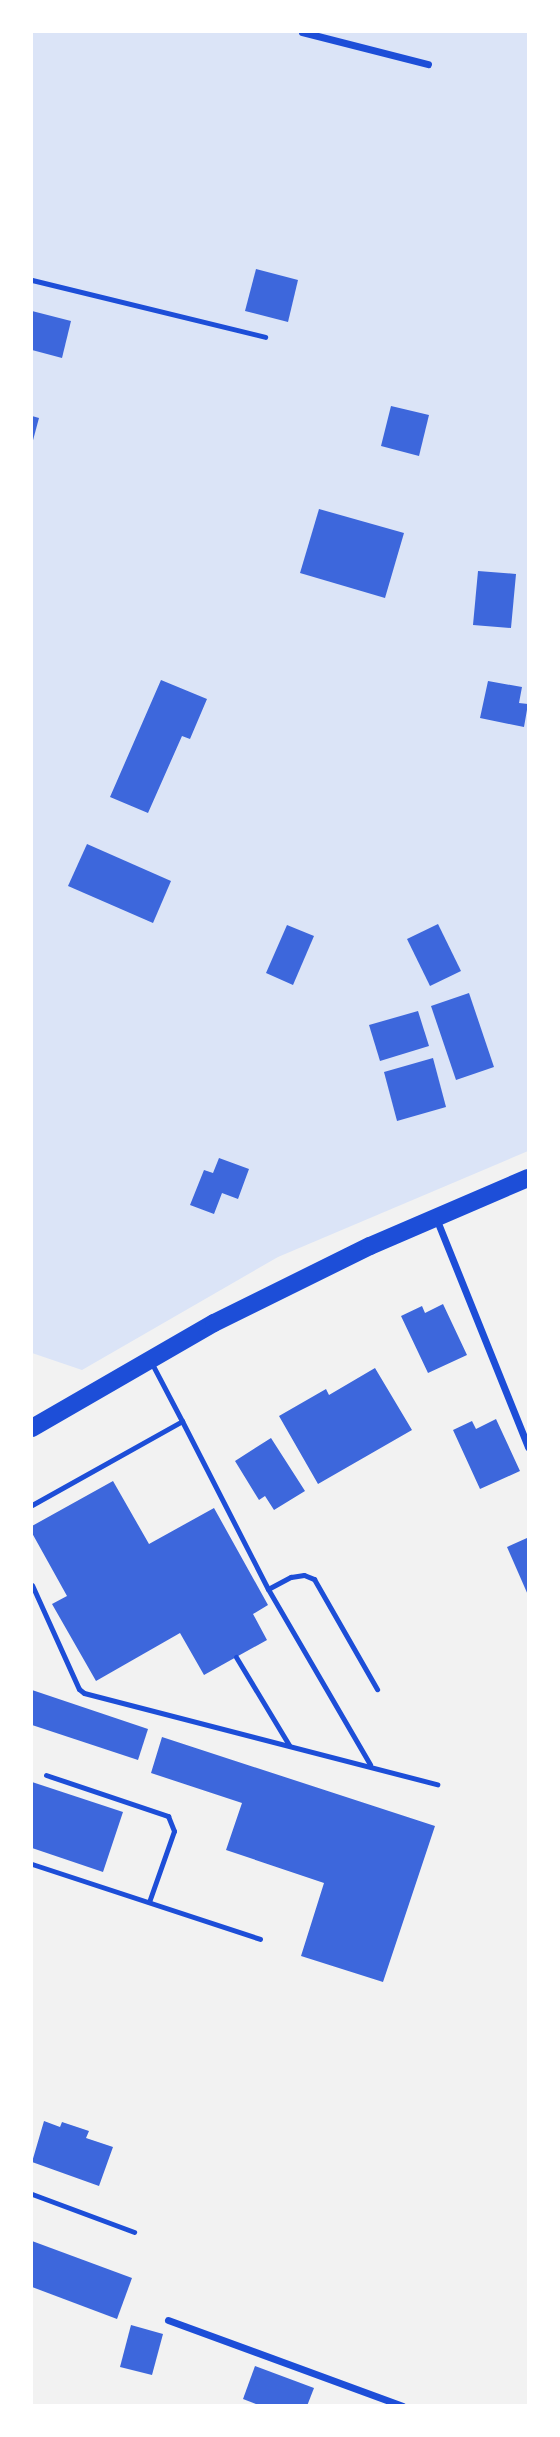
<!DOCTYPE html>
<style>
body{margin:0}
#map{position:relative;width:560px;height:2437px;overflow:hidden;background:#f2f2f2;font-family:"Work Sans",sans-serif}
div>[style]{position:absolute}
.green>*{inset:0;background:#dbe4f7}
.building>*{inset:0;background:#3d67dc}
.service>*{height:5px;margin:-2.5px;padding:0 2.5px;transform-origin:2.5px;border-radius:2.5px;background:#1d4ed8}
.minor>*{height:7px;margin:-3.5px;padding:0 3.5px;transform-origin:3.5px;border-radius:3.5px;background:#1d4ed8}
.primary>*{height:18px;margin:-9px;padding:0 9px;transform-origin:9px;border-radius:9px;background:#1d4ed8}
span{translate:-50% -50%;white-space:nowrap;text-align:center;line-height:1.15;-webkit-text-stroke:5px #fff;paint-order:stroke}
.frame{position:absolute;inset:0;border:33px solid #fff;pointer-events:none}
</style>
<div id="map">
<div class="green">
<i style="clip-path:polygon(32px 32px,528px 32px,528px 1151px,278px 1257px,82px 1370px,32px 1353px)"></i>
</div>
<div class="building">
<i style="clip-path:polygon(256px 269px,298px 280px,288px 322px,245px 311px)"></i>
<i style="clip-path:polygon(32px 311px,71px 321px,62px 358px,32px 350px)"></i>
<i style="clip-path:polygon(391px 406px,429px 415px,419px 456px,381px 446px)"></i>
<i style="clip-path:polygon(32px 416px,39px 418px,32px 444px)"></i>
<i style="clip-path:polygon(319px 509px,404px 533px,385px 598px,300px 573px)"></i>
<i style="clip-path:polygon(478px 571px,516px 574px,511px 628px,473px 625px)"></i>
<i style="clip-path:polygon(161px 680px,207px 699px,190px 739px,182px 736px,148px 813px,110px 797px)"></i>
<i style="clip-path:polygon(488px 681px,522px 687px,519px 703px,528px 704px,524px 727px,480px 718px)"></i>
<i style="clip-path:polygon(87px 844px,171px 881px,153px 923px,68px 886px)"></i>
<i style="clip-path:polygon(438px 924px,461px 971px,430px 986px,407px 939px)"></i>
<i style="clip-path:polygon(287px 925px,314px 936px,293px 985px,266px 973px)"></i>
<i style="clip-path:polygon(469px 993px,494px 1067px,456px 1080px,431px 1006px)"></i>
<i style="clip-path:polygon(418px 1011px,429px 1046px,380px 1061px,369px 1025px)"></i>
<i style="clip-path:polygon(433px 1058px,446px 1107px,397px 1121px,384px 1072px)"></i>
<i style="clip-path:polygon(219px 1158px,249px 1169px,238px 1199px,222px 1193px,214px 1214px,190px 1205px,204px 1170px,213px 1173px)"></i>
<i style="clip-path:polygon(443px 1304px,467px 1355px,428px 1373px,401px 1316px,422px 1306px,425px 1313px)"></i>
<i style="clip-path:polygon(375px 1368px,412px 1430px,318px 1484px,279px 1416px,326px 1389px,329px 1395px)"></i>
<i style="clip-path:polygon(496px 1419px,520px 1471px,480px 1489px,453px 1430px,472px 1421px,476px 1429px)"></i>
<i style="clip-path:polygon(271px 1438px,305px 1491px,274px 1510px,265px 1496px,259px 1500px,235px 1461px)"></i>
<i style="clip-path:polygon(113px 1481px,149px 1544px,214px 1508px,268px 1605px,253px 1614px,267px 1640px,204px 1675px,180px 1633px,96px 1681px,52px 1604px,67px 1596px,32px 1533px,32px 1526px)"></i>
<i style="clip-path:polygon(527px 1538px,528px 1541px,528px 1595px,507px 1547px)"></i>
<i style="clip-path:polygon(32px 1690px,148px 1729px,138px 1760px,32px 1725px)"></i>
<i style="clip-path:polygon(162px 1737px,435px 1826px,383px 1982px,301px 1956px,324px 1883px,226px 1850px,242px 1803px,151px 1773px)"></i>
<i style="clip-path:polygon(32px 1782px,123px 1812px,103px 1872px,32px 1848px)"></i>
<i style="clip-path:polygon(44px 2121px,60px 2127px,62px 2122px,89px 2131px,86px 2138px,113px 2147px,99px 2186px,32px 2162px)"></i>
<i style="clip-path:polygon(32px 2241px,132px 2278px,117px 2319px,32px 2287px)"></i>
<i style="clip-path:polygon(131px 2325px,163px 2334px,152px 2375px,120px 2367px)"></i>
<i style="clip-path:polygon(255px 2366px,314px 2388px,307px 2406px,261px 2406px,243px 2399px)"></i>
</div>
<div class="service">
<i style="left:32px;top:280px;width:240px;rotate:13.7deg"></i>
<i style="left:182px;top:1421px;width:189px;rotate:62.9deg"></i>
<i style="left:268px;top:1589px;width:203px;rotate:59.8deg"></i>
<i style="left:32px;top:1505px;width:172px;rotate:-29.2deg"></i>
<i style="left:182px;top:1421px;width:67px;rotate:-117.7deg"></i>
<i style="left:32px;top:1585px;width:114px;rotate:65.7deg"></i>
<i style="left:79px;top:1689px;width:6px;rotate:39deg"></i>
<i style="left:84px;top:1693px;width:365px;rotate:14.5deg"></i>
<i style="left:268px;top:1589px;width:26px;rotate:-28deg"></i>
<i style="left:291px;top:1577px;width:13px;rotate:-9deg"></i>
<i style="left:304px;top:1575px;width:11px;rotate:22deg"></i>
<i style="left:314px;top:1579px;width:127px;rotate:60.2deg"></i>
<i style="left:236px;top:1657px;width:103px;rotate:58.9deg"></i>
<i style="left:46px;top:1775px;width:129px;rotate:18.6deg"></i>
<i style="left:168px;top:1816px;width:16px;rotate:68deg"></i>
<i style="left:174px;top:1831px;width:75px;rotate:109.4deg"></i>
<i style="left:32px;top:1864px;width:240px;rotate:18.2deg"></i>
<i style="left:32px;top:2194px;width:109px;rotate:20.4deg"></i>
</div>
<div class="minor">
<i style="left:302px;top:32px;width:130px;rotate:14.3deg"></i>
<i style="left:436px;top:1218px;width:247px;rotate:68.1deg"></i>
<i style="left:168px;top:2320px;width:250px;rotate:20.1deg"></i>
</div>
<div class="primary">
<i style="left:32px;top:1428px;width:210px;rotate:-30deg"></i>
<i style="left:214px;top:1323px;width:174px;rotate:-26.3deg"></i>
<i style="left:370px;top:1246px;width:172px;rotate:-23.3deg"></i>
</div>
<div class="frame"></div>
</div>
